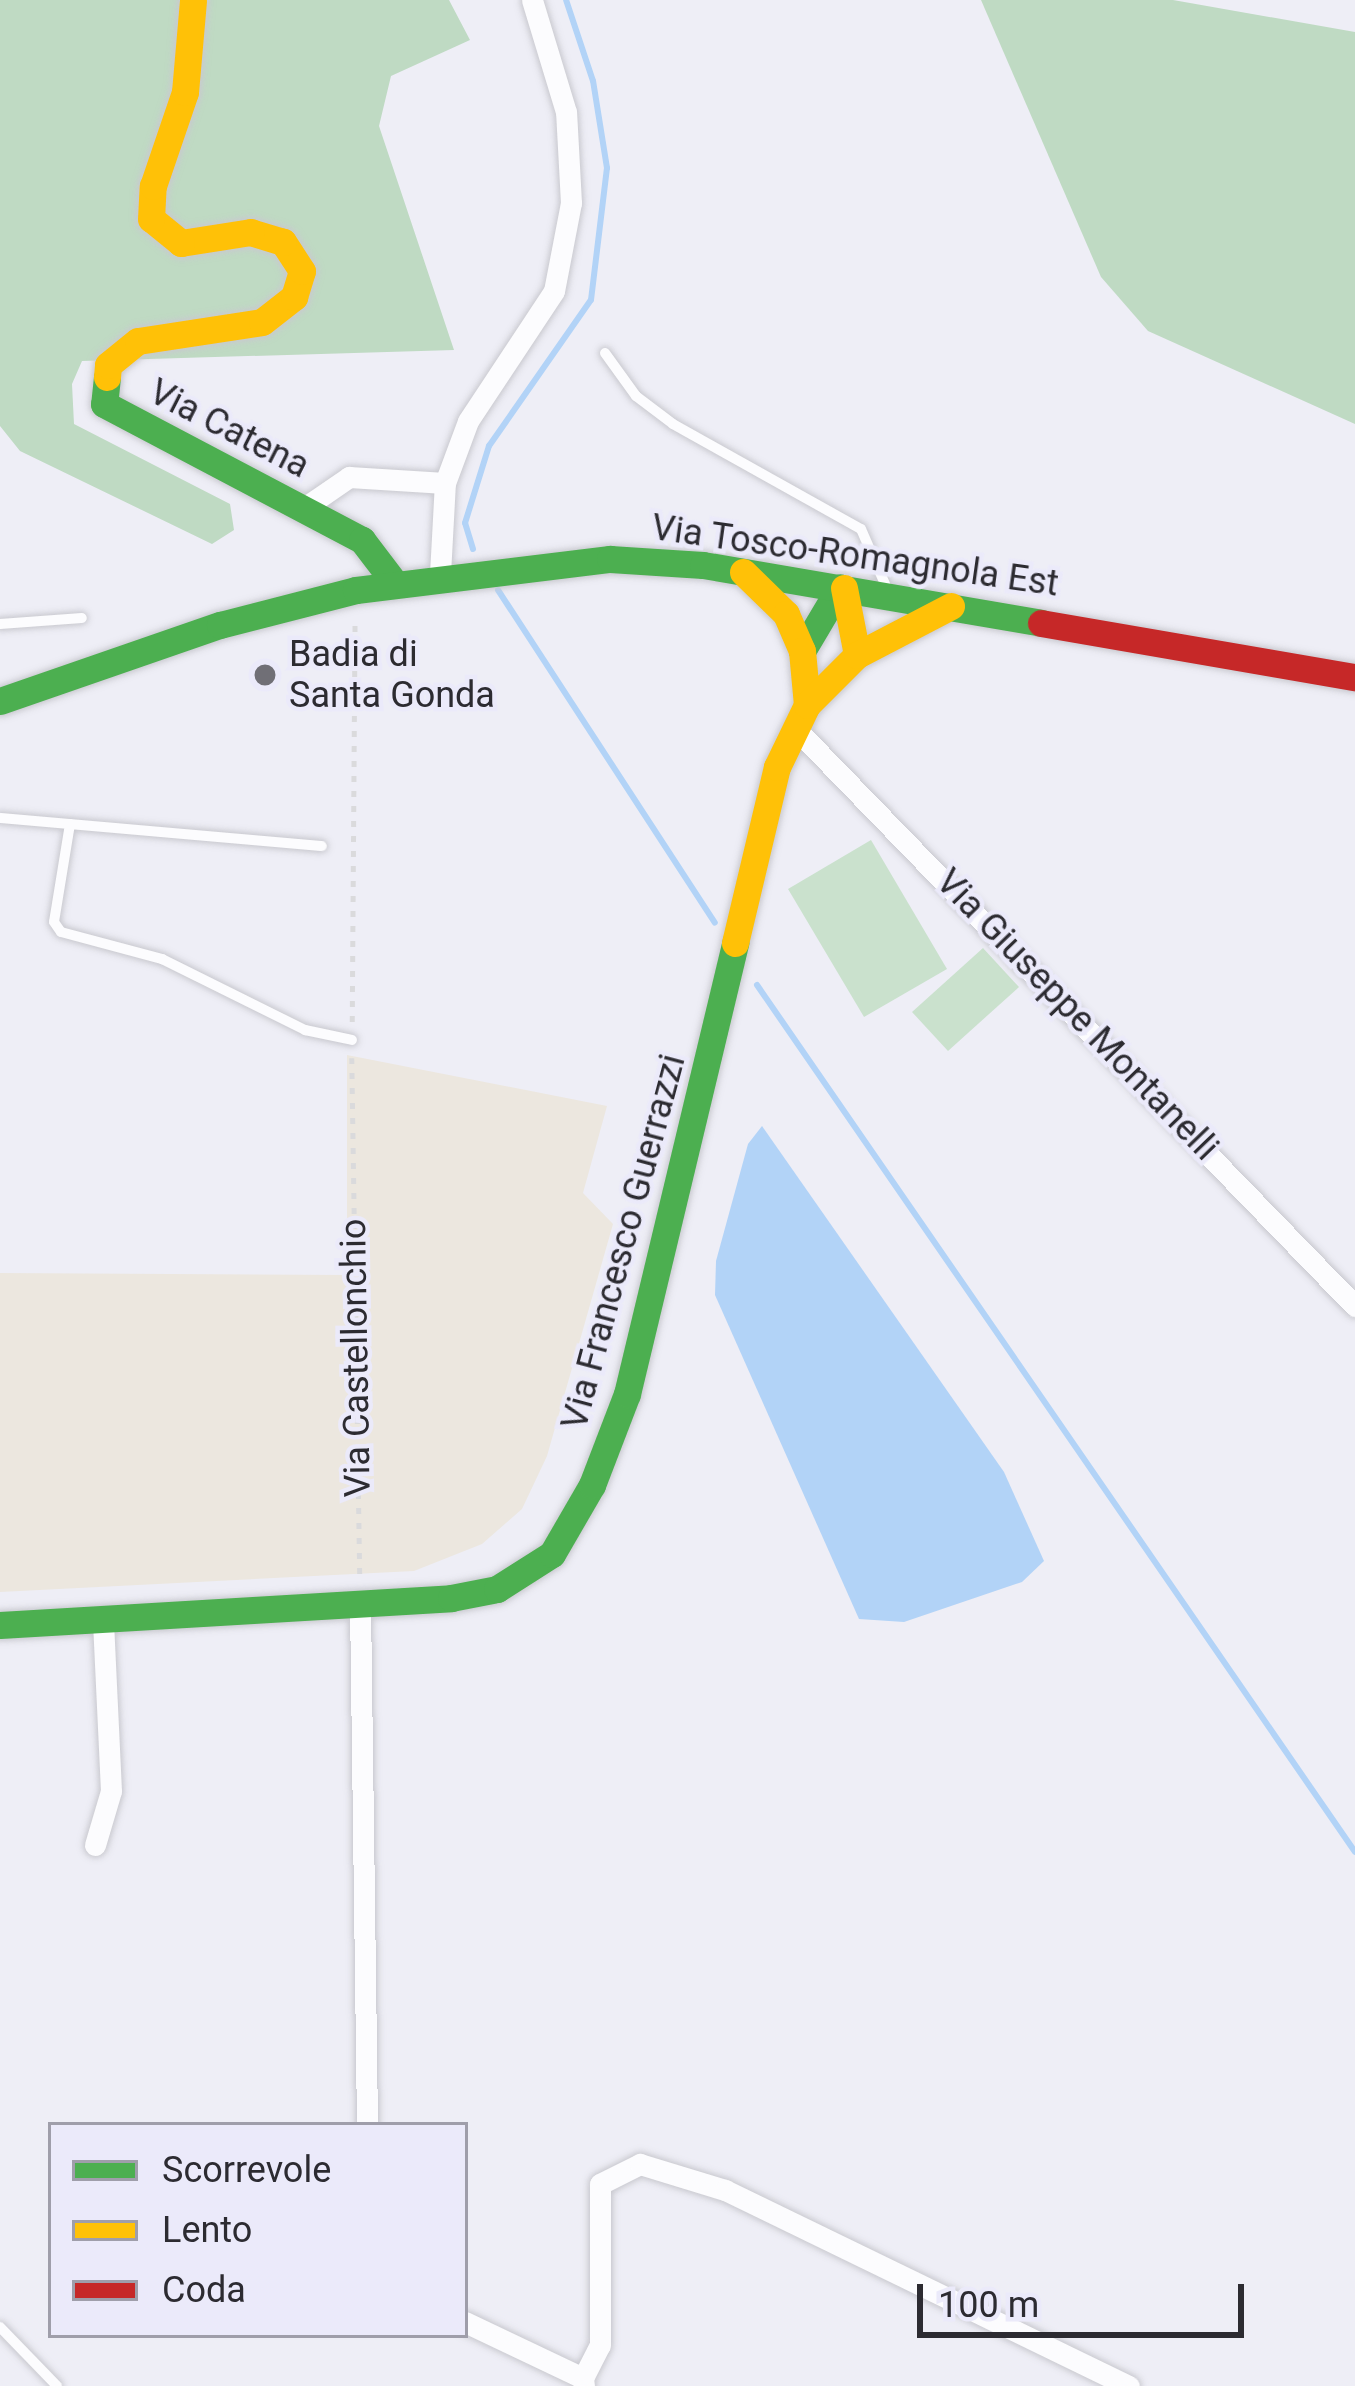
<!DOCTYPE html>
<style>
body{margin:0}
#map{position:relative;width:1355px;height:2386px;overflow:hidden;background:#eeeef6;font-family:Roboto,sans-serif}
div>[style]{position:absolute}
.industrial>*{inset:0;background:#ece7df}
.green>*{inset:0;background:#cae1cd}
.forest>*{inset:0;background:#bfdac3}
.water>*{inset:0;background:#b2d3f7}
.stream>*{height:6px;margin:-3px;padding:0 3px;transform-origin:3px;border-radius:3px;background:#b2d3f7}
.path>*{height:4.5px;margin-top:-2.25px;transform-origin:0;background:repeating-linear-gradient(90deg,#dadadc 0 6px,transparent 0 15px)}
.roads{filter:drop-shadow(0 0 3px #c9c9cf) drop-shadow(0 0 3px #c9c9cf)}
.lane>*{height:10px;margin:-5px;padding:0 5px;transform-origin:5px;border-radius:5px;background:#fcfcfe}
.street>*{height:21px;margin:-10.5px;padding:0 10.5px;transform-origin:10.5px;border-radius:10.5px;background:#fcfcfe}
.fast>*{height:27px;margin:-13.5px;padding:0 13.5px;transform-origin:13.5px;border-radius:13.5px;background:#4caf50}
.slow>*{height:27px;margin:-13.5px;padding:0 13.5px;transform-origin:13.5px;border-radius:13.5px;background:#ffc107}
.jam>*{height:27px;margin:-13.5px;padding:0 13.5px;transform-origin:13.5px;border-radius:13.5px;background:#c62828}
.dots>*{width:33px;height:33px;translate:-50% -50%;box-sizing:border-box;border:6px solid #ebeafa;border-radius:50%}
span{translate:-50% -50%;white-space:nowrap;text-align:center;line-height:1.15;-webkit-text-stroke:9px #ebeafa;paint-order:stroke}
.street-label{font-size:36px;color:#2c2b31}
.poi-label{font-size:36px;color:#2c2b31}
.left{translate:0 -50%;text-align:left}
.legend{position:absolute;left:48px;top:2122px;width:420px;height:216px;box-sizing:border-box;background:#ebeafa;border:3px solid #9f9eaa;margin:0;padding:15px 21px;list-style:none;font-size:36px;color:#2c2b31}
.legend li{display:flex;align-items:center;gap:24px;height:60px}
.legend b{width:60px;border:3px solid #9f9eaa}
.scale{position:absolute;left:917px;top:2284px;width:327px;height:54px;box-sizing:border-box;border:6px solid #2c2b31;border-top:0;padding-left:15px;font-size:36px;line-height:42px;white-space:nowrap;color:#2c2b31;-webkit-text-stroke:9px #ebeafa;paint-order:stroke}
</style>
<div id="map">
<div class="industrial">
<i style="clip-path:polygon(347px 1055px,607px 1106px,583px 1193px,613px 1224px,547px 1456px,522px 1509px,482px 1544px,414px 1571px,0 1592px,0 1273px,347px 1275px)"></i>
</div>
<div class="green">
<i style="clip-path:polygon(871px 840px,947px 969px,864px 1017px,788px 889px)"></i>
<i style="clip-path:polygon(983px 948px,1019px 987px,948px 1051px,912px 1012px)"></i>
</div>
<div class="forest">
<i style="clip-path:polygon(0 0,449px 0,470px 40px,391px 76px,379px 126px,454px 350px,82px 361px,72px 384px,74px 424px,230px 504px,234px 530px,212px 544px,20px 451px,0 426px)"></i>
<i style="clip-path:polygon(981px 0,1173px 0,1355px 32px,1355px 424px,1148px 331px,1101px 277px)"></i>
</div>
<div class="water">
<i style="clip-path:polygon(762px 1126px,1004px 1472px,1044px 1561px,1022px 1582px,904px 1622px,859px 1619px,715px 1295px,716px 1261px,748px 1144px)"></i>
</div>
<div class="stream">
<i style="left:473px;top:549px;width:27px;rotate:-107deg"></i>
<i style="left:465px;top:523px;width:81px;rotate:-72.7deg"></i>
<i style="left:489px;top:446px;width:178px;rotate:-55.1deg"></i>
<i style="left:591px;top:300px;width:133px;rotate:-83.1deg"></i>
<i style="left:607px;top:168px;width:88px;rotate:-99.1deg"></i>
<i style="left:593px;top:81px;width:85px;rotate:-108.4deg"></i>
<i style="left:498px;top:590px;width:397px;rotate:56.9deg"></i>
<i style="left:757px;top:985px;width:1053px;rotate:55.4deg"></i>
</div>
<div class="path">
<i style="left:352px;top:1022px;width:402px;rotate:-89.6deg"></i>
<i style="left:352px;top:1058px;width:522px;rotate:89.12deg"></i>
</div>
<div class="roads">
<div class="lane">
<i style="left:605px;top:353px;width:53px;rotate:54.2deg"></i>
<i style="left:636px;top:396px;width:46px;rotate:37.1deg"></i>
<i style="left:673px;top:424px;width:215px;rotate:29.2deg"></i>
<i style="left:861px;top:529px;width:70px;rotate:66.4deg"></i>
<i style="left:0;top:624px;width:82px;rotate:-4.2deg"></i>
<i style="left:0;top:818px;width:323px;rotate:5deg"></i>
<i style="left:70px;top:824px;width:99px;rotate:99.3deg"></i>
<i style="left:54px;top:922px;width:12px;rotate:55deg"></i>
<i style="left:61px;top:932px;width:105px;rotate:15deg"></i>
<i style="left:162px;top:959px;width:160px;rotate:26.4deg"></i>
<i style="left:305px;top:1030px;width:48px;rotate:12deg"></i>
<i style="left:0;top:2327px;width:82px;rotate:46deg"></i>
</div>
<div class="street">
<i style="left:304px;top:508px;width:55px;rotate:-34.6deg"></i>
<i style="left:349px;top:477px;width:96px;rotate:3.6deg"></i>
<i style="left:440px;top:574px;width:91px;rotate:-86.9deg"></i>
<i style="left:445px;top:483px;width:66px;rotate:-69.6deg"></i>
<i style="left:468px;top:421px;width:156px;rotate:-56.5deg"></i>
<i style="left:554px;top:291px;width:90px;rotate:-79.1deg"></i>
<i style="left:571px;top:203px;width:91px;rotate:-93.1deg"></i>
<i style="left:566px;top:112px;width:117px;rotate:-106.9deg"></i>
<i style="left:795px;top:728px;width:805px;rotate:45.91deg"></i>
<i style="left:360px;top:1603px;width:522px;rotate:89.23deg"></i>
<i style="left:95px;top:1845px;width:56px;rotate:-73.5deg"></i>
<i style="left:111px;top:1791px;width:172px;rotate:-92.7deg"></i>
<i style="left:465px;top:2322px;width:131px;rotate:25.4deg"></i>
<i style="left:583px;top:2378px;width:8px;rotate:83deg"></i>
<i style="left:583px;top:2378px;width:37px;rotate:-63deg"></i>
<i style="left:600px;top:2345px;width:161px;rotate:-90deg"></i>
<i style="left:600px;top:2184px;width:45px;rotate:-26.6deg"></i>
<i style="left:640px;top:2164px;width:89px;rotate:17deg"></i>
<i style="left:725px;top:2190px;width:449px;rotate:25.9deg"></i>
</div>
<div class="fast">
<i style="left:107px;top:377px;width:27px;rotate:96deg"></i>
<i style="left:104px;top:404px;width:292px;rotate:27.8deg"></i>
<i style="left:362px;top:540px;width:53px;rotate:52.7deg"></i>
<i style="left:802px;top:651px;width:74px;rotate:-59.3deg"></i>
<i style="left:0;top:701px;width:233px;rotate:-19.1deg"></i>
<i style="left:220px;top:625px;width:140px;rotate:-14.4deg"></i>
<i style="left:356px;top:590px;width:256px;rotate:-7deg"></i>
<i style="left:610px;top:559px;width:93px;rotate:3.7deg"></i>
<i style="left:703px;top:565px;width:343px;rotate:9.7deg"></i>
<i style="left:0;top:1625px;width:452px;rotate:-3.4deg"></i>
<i style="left:451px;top:1598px;width:47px;rotate:-11.1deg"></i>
<i style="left:497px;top:1589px;width:65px;rotate:-32.5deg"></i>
<i style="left:552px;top:1554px;width:80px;rotate:-59.9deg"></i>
<i style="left:592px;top:1485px;width:97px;rotate:-69deg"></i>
<i style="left:627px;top:1394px;width:464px;rotate:-76.5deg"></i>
</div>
<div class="slow">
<i style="left:107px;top:377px;width:12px;rotate:-85deg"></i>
<i style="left:108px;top:365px;width:38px;rotate:-39deg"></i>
<i style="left:138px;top:341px;width:125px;rotate:-8.7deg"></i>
<i style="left:262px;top:322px;width:41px;rotate:-38deg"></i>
<i style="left:294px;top:297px;width:27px;rotate:-73deg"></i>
<i style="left:302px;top:271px;width:35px;rotate:-123deg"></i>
<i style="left:283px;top:242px;width:34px;rotate:-163deg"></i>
<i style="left:251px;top:232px;width:71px;rotate:171.1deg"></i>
<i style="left:181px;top:243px;width:38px;rotate:-141deg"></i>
<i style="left:151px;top:219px;width:33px;rotate:-87deg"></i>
<i style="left:153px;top:186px;width:99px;rotate:-71.2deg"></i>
<i style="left:185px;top:92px;width:92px;rotate:-85deg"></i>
<i style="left:743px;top:572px;width:60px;rotate:44.3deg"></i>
<i style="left:786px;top:614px;width:40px;rotate:66.6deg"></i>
<i style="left:802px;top:651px;width:54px;rotate:84.7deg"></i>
<i style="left:844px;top:588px;width:68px;rotate:79deg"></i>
<i style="left:735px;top:943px;width:181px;rotate:-76.6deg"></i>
<i style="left:777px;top:767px;width:69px;rotate:-64.2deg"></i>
<i style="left:807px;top:705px;width:71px;rotate:-45deg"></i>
<i style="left:857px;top:655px;width:106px;rotate:-27.5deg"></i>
</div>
<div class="jam">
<i style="left:1041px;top:623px;width:319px;rotate:9.8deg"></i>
</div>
</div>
<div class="dots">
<i style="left:265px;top:675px;background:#706f76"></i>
</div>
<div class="street-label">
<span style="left:229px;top:429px;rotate:27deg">Via Catena</span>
<span style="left:855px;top:556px;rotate:8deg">Via Tosco-Romagnola Est</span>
<span style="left:1077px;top:1015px;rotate:46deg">Via Giuseppe Montanelli</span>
<span style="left:624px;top:1242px;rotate:-75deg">Via Francesco Guerrazzi</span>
<span style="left:356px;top:1358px;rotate:-91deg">Via Castellonchio</span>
</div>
<div class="poi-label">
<span class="left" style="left:289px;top:675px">Badia di<br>Santa Gonda</span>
</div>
<ul class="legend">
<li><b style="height:15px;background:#4caf50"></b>Scorrevole</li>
<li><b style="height:15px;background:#ffc107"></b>Lento</li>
<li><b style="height:15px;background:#c62828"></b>Coda</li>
</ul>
<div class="scale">100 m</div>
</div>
